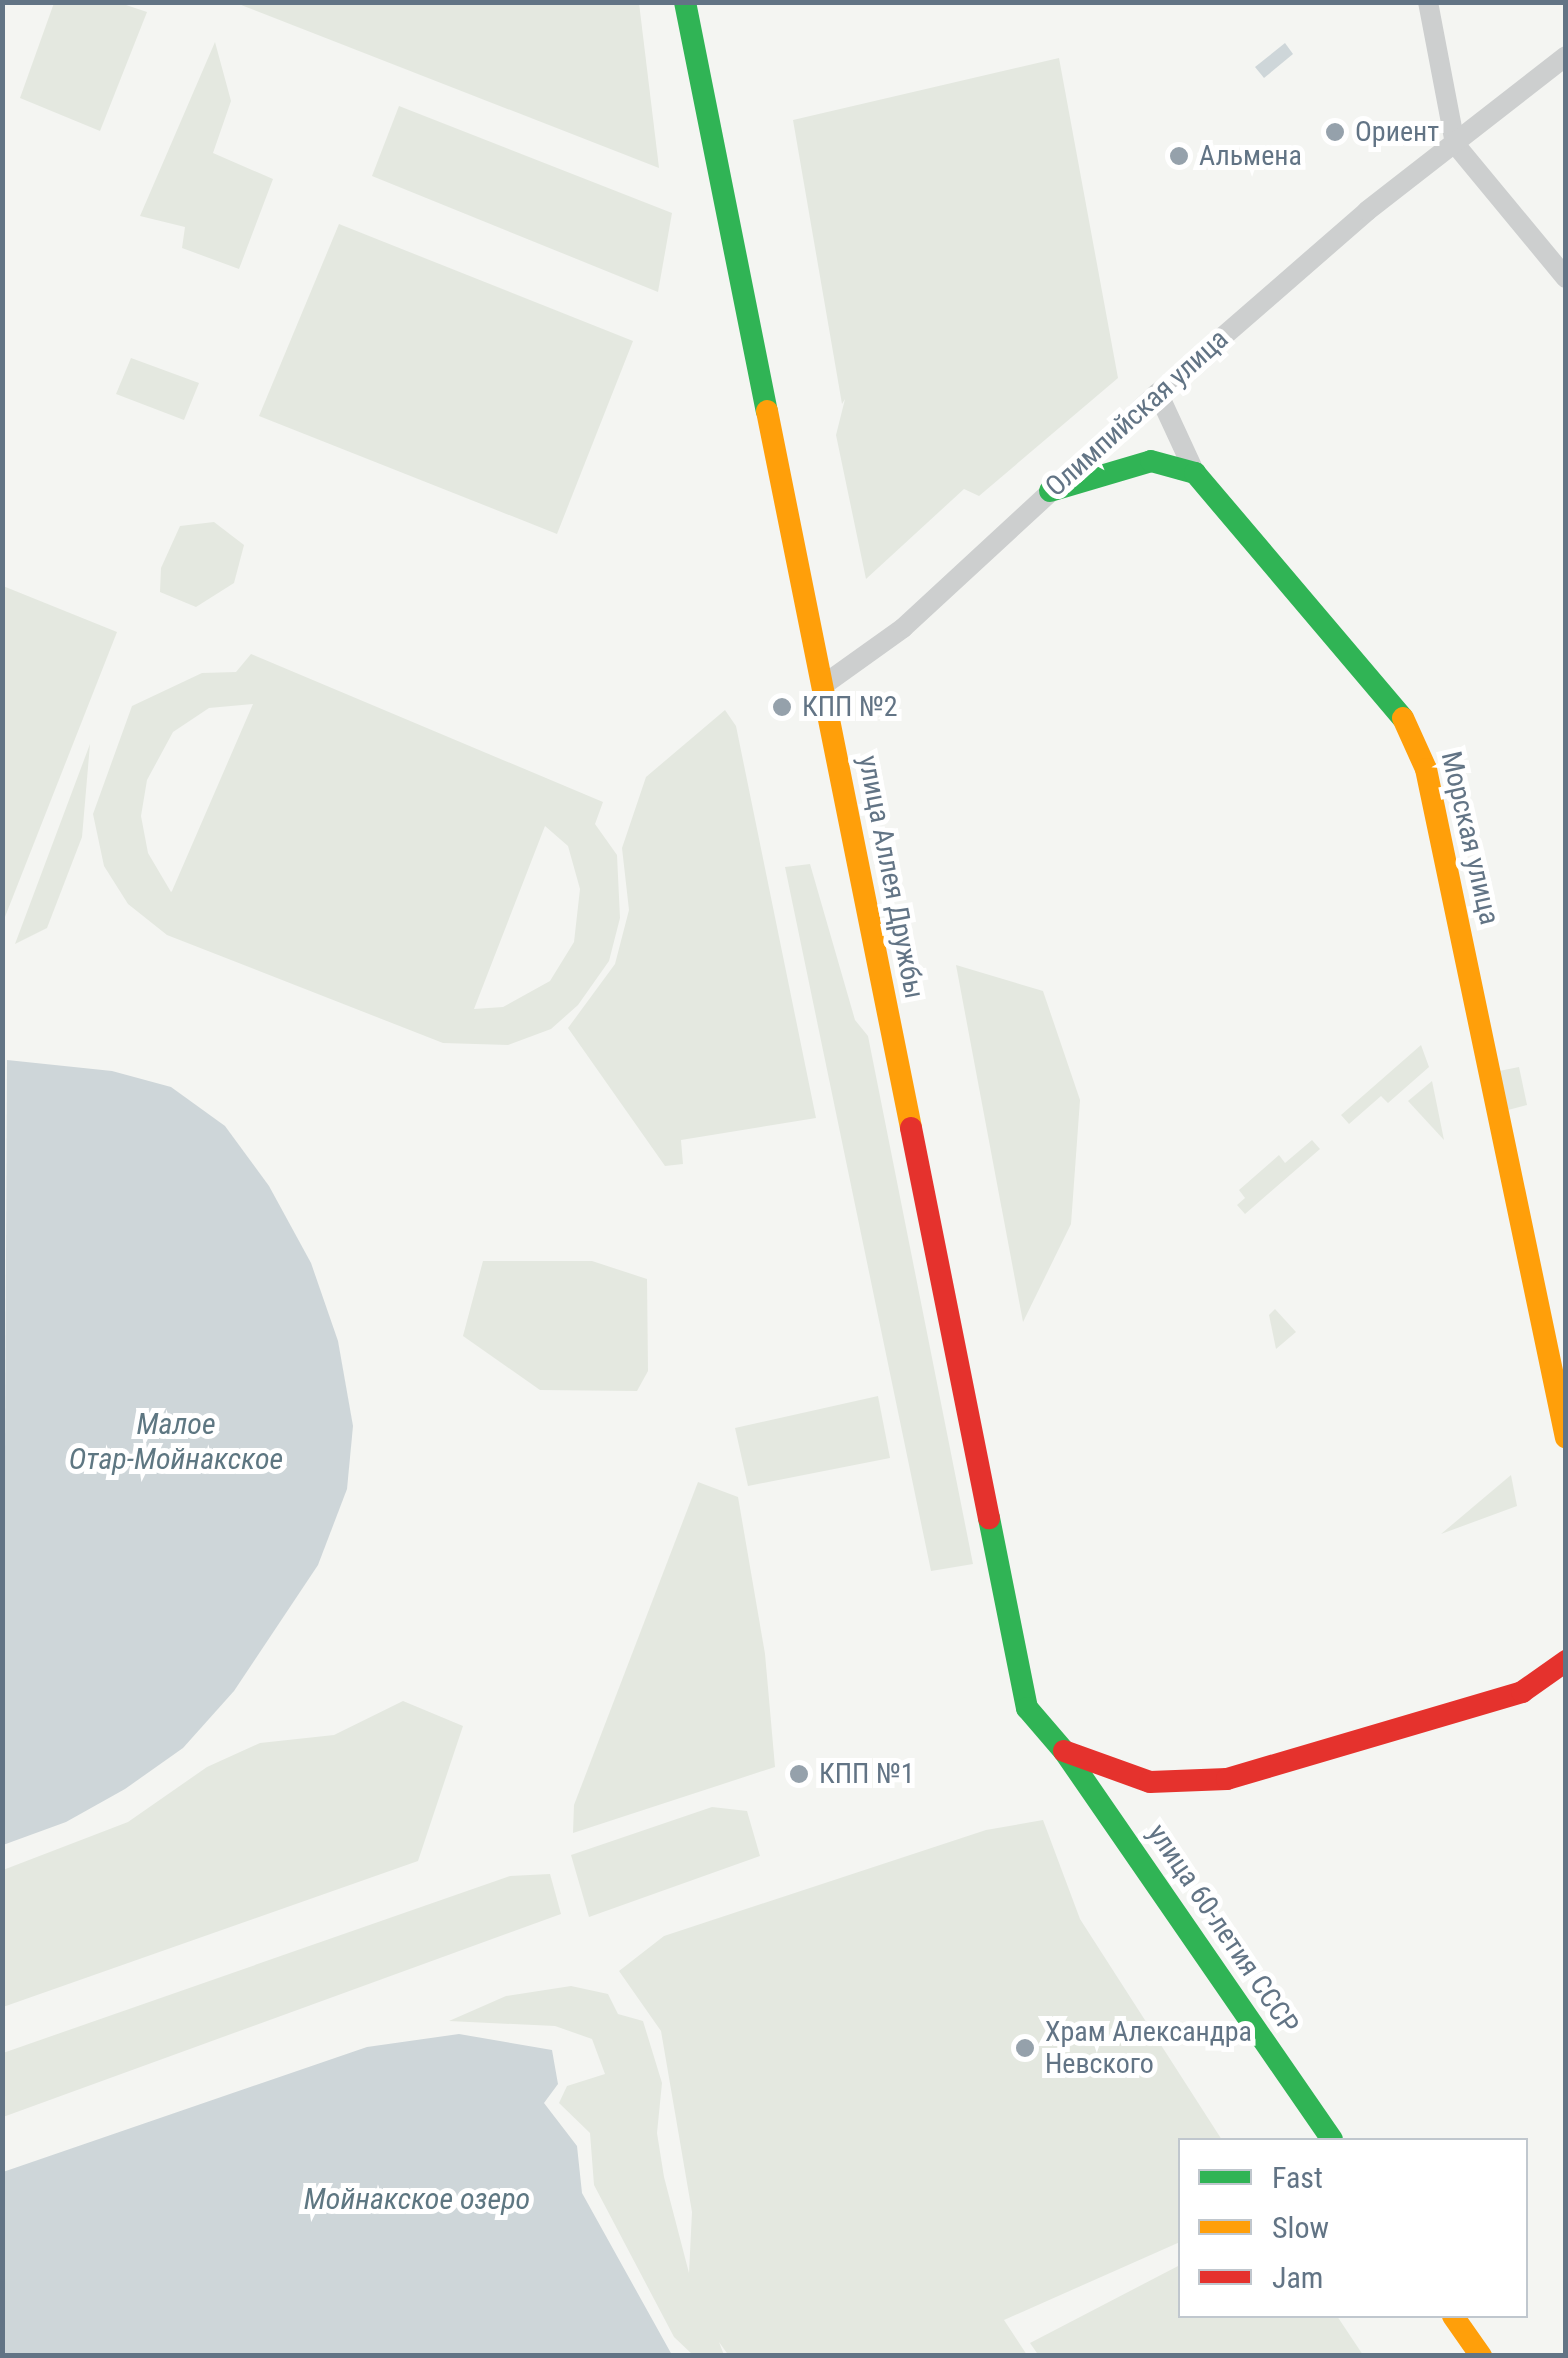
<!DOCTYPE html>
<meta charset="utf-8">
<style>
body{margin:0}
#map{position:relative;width:1568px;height:2358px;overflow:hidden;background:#f4f5f2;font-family:"Roboto Condensed",sans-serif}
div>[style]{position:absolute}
.green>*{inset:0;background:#e4e8e0}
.water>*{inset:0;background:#ced6d9}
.street>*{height:20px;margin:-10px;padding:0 10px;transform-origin:10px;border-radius:10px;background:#cdcfcf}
.fast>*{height:22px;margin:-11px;padding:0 11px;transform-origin:11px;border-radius:11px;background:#30b455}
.slow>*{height:22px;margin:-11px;padding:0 11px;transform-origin:11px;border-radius:11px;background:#ff9f0a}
.jam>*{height:22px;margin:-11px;padding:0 11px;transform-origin:11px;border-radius:11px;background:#e5322d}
.dots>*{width:28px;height:28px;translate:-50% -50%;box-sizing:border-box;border:5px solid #fff;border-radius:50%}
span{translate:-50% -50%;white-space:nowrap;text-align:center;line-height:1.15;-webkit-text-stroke:10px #fff;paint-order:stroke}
.poi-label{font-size:28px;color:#627485}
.left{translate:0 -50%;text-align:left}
.street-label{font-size:28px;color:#627485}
.water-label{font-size:30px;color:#5e7782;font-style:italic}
.frame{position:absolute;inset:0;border:5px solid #627485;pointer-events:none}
.legend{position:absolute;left:1178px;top:2138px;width:350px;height:180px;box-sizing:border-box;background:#fff;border:2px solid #c0c7ce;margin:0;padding:12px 18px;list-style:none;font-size:30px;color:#627485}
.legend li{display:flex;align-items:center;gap:20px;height:50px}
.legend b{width:50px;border:2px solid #c0c7ce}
</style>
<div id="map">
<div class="green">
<i style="clip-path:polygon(54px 3px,120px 3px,147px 12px,100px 131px,20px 98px)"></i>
<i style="clip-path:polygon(236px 3px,639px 3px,659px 168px)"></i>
<i style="clip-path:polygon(215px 42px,231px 101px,213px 153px,273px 179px,239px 269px,182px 248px,185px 227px,140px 216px)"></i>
<i style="clip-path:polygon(1059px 58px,1118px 378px,979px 496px,964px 489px,866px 579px,836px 435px,845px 399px,842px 404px,793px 120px)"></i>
<i style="clip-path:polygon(399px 106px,672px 213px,658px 292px,372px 176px)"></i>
<i style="clip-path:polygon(339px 224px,633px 341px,557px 534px,259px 416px)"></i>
<i style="clip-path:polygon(131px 358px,199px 383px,184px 420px,116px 394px)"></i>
<i style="clip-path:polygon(214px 522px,244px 545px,234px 583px,196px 607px,160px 592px,161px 568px,180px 526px)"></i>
<i style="clip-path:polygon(3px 586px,117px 632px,3px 922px)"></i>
<i style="clip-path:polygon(evenodd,251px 654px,603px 802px,595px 824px,617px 855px,620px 918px,609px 961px,578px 1005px,551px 1029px,508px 1045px,443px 1043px,167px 935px,128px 904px,104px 866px,93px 814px,132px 706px,202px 673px,236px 672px,251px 654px,253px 704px,172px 891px,171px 892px,148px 853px,141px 816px,147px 780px,173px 732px,209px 708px,253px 704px,251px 654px,545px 826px,568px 846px,580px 889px,574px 942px,550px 981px,503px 1007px,474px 1009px,545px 826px)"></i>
<i style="clip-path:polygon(725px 710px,736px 726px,816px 1118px,681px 1140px,683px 1164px,665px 1166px,568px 1028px,615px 964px,629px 910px,622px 848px,646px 777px)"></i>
<i style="clip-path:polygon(90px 744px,82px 837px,47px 928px,15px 944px)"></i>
<i style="clip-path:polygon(810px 864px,855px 1020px,868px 1036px,973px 1564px,931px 1571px,785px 867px)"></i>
<i style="clip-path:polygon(956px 965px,1043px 991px,1080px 1100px,1071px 1224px,1023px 1322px)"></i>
<i style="clip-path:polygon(1421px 1045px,1429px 1067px,1388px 1103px,1381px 1096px,1349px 1124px,1341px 1115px)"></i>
<i style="clip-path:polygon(1519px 1067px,1527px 1105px,1508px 1110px,1499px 1071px)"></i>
<i style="clip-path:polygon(1432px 1081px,1444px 1140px,1408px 1101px)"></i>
<i style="clip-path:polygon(1312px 1140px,1320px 1149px,1245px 1214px,1237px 1205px,1245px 1198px,1239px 1190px,1279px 1155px,1285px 1163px)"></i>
<i style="clip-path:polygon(483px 1261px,592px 1261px,647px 1279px,648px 1371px,637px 1391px,540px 1390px,463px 1336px)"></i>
<i style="clip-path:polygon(1275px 1309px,1296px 1332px,1276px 1349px,1269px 1315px)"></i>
<i style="clip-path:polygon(878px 1396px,890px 1458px,748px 1486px,735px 1428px)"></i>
<i style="clip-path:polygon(1511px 1475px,1517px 1506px,1441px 1534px)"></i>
<i style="clip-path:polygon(698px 1482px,738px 1497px,765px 1654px,775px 1767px,573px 1833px,574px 1805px)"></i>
<i style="clip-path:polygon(403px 1701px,463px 1726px,418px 1861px,3px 2007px,3px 1870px,128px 1822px,207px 1767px,260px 1743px,334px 1735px)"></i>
<i style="clip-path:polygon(712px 1807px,747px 1811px,760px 1856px,589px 1917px,571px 1855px)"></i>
<i style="clip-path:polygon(1043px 1820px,1080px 1919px,1222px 2140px,1180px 2140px,1180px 2242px,1004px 2320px,1027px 2355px,729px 2356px,719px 2342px,724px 2355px,693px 2355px,674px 2337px,594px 2185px,590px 2133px,559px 2103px,567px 2086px,605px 2074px,592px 2039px,555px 2026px,449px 2021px,506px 1996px,571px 1986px,608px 1994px,618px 2014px,643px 2021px,662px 2083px,657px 2133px,664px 2177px,689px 2273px,692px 2212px,661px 2031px,619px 1971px,664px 1936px,986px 1830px)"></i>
<i style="clip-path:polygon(550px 1874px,561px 1914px,3px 2117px,3px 2053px,510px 1876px)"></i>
<i style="clip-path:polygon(1180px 2265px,1180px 2316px,1337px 2316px,1363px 2355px,1039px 2356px,1030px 2343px)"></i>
</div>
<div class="water">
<i style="clip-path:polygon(1285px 43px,1293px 54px,1264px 78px,1255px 67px)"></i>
<i style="clip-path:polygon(7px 1060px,112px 1071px,171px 1087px,225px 1126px,269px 1186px,311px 1263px,338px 1341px,353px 1426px,347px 1489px,318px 1565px,234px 1691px,183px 1748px,125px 1789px,66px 1822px,3px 1845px)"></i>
<i style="clip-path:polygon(459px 2034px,552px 2050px,558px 2084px,544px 2103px,577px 2146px,582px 2193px,672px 2355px,3px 2355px,3px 2172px,367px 2047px)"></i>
</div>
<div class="street">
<i style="left:1428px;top:2px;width:145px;rotate:79.2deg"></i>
<i style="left:1455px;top:144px;width:174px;rotate:50.4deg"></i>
<i style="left:1158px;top:393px;width:88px;rotate:65.2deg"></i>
<i style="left:822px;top:686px;width:100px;rotate:-35.6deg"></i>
<i style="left:903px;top:628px;width:347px;rotate:-42.7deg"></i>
<i style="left:1158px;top:393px;width:277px;rotate:-41deg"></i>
<i style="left:1367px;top:211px;width:252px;rotate:-37.9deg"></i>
</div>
<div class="fast">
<i style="left:685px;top:2px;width:417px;rotate:78.7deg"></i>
<i style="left:1050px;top:491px;width:105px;rotate:-16.5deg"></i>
<i style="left:1151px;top:461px;width:46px;rotate:15.3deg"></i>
<i style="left:1195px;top:473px;width:321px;rotate:49.7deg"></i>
<i style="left:989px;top:1518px;width:194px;rotate:78.7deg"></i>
<i style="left:1027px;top:1708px;width:57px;rotate:49.3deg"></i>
<i style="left:1064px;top:1751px;width:472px;rotate:55.4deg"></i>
</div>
<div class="slow">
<i style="left:767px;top:411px;width:731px;rotate:78.64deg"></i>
<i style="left:1403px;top:718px;width:56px;rotate:65.7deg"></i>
<i style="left:1426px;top:769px;width:683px;rotate:78.18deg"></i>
<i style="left:1453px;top:2316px;width:49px;rotate:55deg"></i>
</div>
<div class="jam">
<i style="left:911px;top:1128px;width:398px;rotate:78.7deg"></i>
<i style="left:1064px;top:1751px;width:91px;rotate:19.8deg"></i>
<i style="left:1150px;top:1782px;width:77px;rotate:-2.2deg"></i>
<i style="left:1227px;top:1779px;width:308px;rotate:-16.4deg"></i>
<i style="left:1522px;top:1692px;width:54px;rotate:-35.2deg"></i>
</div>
<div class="dots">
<i style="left:1335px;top:132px;background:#95a1ab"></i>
<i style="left:1179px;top:156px;background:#95a1ab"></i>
<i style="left:782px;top:707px;background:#95a1ab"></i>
<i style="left:799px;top:1774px;background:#95a1ab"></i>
<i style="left:1025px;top:2048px;background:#95a1ab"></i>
</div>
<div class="poi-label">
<span class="left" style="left:1355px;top:132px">Ориент</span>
<span class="left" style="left:1199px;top:156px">Альмена</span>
<span class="left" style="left:802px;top:707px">КПП №2</span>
<span class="left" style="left:819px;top:1774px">КПП №1</span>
<span class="left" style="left:1045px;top:2048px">Храм Александра<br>Невского</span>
</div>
<div class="street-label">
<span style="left:1137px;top:413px;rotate:-42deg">Олимпийская улица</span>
<span style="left:1470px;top:838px;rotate:77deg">Морская улица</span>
<span style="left:891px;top:877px;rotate:79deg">улица Аллея Дружбы</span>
<span style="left:1223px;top:1929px;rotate:56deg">улица 60-летия СССР</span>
</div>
<div class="water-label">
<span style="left:176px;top:1441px">Малое<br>Отар-Мойнакское</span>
<span style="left:417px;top:2199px">Мойнакское озеро</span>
</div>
<div class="frame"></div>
<ul class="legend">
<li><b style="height:12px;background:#30b455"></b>Fast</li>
<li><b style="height:12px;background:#ff9f0a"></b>Slow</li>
<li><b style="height:12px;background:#e5322d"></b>Jam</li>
</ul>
</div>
